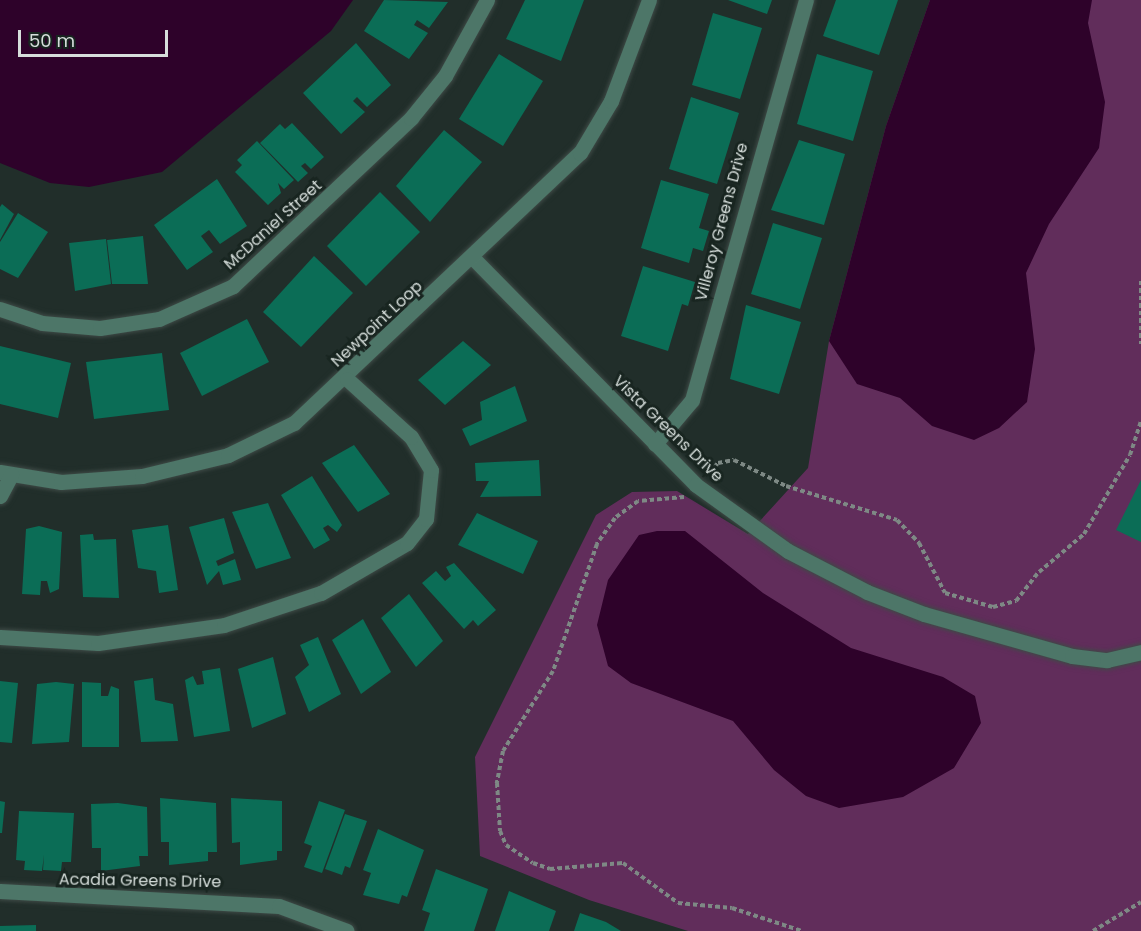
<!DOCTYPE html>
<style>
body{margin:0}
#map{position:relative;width:1141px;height:931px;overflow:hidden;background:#212e2a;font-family:Poppins,sans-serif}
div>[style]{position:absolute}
.green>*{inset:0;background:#612d5b}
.water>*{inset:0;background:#2e022a}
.building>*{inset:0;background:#0b6d56}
.path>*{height:4px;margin-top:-2px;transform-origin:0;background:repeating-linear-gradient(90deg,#7e8985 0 4.5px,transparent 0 7.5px)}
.roads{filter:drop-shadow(0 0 2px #3e4a46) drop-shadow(0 0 2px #3e4a46)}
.minor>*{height:15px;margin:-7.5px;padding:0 7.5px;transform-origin:7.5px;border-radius:7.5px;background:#4d7668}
span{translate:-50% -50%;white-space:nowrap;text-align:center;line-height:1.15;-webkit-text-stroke:6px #182520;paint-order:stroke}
.street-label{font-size:16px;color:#d6dedb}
.scale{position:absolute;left:18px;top:30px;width:150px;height:27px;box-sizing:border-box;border:3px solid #d6dedb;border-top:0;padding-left:8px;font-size:18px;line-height:21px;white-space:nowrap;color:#d6dedb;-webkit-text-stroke:4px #182520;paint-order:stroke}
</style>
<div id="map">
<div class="green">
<i style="clip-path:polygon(930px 0,1141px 0,1141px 931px,688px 931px,589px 900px,480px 856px,475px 757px,596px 515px,632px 492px,677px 491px,748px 534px,808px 468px,829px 341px,886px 126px)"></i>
</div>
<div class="water">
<i style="clip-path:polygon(0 0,353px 0,331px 31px,162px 172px,89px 187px,50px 183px,0 163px)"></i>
<i style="clip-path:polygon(930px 0,1092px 0,1088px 23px,1105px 102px,1099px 148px,1049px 224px,1026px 273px,1035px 349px,1027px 402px,999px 428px,974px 440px,932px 426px,900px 398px,857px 384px,829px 341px,886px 126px)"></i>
<i style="clip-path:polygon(657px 531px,685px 531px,763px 593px,851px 648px,943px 677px,975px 696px,981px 723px,954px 768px,903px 797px,839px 808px,806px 796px,774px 770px,733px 721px,631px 683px,608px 666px,597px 625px,608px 580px,639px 535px)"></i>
</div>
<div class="building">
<i style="clip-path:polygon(384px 0,448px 2px,429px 28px,417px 20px,414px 25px,428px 33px,409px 59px,364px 31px)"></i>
<i style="clip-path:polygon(525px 0,584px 0,561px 61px,506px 39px)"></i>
<i style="clip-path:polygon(728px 0,772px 0,767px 14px)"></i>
<i style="clip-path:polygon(836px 0,898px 0,879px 55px,823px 36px)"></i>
<i style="clip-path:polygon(713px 13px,762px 28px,740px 99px,692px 85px)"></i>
<i style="clip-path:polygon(356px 43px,391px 85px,367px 107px,357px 97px,353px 101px,365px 112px,341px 134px,303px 93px)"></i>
<i style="clip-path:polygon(499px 54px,543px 81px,503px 146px,459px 119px)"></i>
<i style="clip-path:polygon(817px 54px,873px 71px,853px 141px,797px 124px)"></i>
<i style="clip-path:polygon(691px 97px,739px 113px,717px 184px,669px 169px)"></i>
<i style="clip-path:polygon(292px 123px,324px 157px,311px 169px,305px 163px,301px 166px,308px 173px,298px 182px,260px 143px,280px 124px,285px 129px)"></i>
<i style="clip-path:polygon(444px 130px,482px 162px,430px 222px,396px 186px)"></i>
<i style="clip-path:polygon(799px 140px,845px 154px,824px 225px,771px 210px)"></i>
<i style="clip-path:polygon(257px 141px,294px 180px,284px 189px,278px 183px,281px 193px,268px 205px,235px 172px,242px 165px,237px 160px)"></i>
<i style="clip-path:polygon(217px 179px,247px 226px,220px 244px,209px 230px,201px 236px,213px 252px,187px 270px,154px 225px)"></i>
<i style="clip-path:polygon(661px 180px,709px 194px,699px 228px,709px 231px,703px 251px,693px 248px,689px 263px,641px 248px)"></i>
<i style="clip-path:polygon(380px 192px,420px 232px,366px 286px,327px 246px)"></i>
<i style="clip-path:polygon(2px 204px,14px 214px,0 240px,0 207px)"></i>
<i style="clip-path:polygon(18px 213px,48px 232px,18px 278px,0 269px,0 242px)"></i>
<i style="clip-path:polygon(773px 223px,822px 238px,800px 309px,751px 294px)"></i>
<i style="clip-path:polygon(143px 236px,148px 284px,112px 284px,107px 240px)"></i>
<i style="clip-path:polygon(106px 239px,111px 284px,75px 291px,69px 243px)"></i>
<i style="clip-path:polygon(314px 256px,353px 293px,301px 347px,263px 312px)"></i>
<i style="clip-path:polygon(643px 266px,695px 282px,688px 306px,682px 304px,668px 351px,621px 336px)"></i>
<i style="clip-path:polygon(746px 305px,801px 322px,779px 394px,730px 379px)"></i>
<i style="clip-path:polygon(247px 319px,269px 362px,202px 396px,180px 353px)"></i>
<i style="clip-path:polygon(463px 341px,491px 365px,445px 405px,418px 380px)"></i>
<i style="clip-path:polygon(0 346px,71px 363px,58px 418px,0 404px)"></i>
<i style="clip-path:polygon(162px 353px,169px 410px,94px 419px,86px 362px)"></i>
<i style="clip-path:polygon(515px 386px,527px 421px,470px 446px,462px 429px,482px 420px,480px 402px)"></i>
<i style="clip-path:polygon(354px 445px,390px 494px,358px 512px,322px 463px)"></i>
<i style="clip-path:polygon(539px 460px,541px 496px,480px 497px,489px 481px,476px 481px,475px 463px)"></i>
<i style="clip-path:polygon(312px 476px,342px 525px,337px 532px,328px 525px,323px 528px,330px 540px,314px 549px,281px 495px)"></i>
<i style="clip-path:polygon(1141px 480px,1141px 542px,1116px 530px)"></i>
<i style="clip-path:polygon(268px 503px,291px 558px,256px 569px,232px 512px)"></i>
<i style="clip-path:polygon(477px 513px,538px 541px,523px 574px,458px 545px)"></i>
<i style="clip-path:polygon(224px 518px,234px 553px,216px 561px,218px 566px,235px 559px,241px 580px,223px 585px,219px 571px,207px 585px,189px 527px)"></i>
<i style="clip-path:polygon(168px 525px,178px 590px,159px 593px,156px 571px,138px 568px,132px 530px)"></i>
<i style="clip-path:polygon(39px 526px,62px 532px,59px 589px,50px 593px,47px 581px,41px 581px,40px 595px,22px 594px,26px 529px)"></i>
<i style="clip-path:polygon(93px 534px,94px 540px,116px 539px,119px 598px,83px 597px,80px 535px)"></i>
<i style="clip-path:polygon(454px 563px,496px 610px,478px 626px,473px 620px,464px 629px,422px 583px,436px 571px,445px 581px,451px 576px,446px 567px)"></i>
<i style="clip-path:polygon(409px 594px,443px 641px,416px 667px,381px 618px)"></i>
<i style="clip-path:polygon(363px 619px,391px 672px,361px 694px,332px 640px)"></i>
<i style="clip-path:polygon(318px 637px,341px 694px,309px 712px,295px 677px,309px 665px,300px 645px)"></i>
<i style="clip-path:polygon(273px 657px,286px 714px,252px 728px,238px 669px)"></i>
<i style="clip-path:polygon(220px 668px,230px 731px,194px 737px,185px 680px,193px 676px,197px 685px,204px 684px,202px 671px)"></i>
<i style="clip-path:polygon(153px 678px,155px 700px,173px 704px,178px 741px,141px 742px,134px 681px)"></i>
<i style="clip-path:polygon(0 681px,18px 683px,12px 743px,0 742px)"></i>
<i style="clip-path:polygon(56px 682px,74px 684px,69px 742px,32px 744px,37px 684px)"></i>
<i style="clip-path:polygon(82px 682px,101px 683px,101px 696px,108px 696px,111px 686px,119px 689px,119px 747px,82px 747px)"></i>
<i style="clip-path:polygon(160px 798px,216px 803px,217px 852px,208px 852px,208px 861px,169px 865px,169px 842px,161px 842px)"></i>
<i style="clip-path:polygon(231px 798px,282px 801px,282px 851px,277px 851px,277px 860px,240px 865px,240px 842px,232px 843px)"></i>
<i style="clip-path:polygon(0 801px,5px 802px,2px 833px,0 833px)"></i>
<i style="clip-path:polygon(319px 801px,345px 810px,322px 873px,304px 867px,312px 846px,304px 843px)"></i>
<i style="clip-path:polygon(118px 803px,147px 807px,148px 856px,139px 856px,140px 866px,101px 871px,101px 848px,92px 848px,91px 804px)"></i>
<i style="clip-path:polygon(19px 811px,74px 813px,71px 862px,62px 862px,61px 871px,43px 870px,44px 855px,42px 871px,24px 870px,25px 861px,16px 860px)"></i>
<i style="clip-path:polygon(345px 814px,367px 821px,350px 868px,345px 866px,342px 875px,325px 869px)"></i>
<i style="clip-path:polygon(378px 829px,424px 850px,407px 897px,402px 895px,399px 904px,363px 895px,371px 873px,363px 870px)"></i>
<i style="clip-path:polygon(436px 869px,488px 889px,474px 931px,424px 931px,430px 913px,422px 910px)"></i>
<i style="clip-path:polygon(509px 891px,556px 911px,549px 931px,495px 931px)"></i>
<i style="clip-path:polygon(580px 913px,606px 922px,621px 931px,574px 931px)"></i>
<i style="clip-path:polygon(36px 925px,36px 931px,0 931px,0 926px)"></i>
</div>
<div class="path">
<i style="left:1141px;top:281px;width:63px;rotate:90deg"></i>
<i style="left:709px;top:472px;width:13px;rotate:-45deg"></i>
<i style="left:718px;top:463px;width:16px;rotate:-11deg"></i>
<i style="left:734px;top:460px;width:58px;rotate:26.6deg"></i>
<i style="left:786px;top:486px;width:116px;rotate:17deg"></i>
<i style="left:897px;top:520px;width:32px;rotate:46deg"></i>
<i style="left:919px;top:543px;width:56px;rotate:62.5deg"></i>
<i style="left:945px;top:593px;width:50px;rotate:16.3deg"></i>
<i style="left:993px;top:607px;width:24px;rotate:-15deg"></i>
<i style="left:1016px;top:601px;width:37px;rotate:-52deg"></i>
<i style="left:1039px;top:572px;width:59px;rotate:-40.2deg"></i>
<i style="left:1084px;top:534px;width:91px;rotate:-59.8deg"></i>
<i style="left:1130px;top:455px;width:35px;rotate:-72deg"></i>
<i style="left:684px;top:497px;width:46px;rotate:175deg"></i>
<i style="left:638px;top:501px;width:29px;rotate:144deg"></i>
<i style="left:615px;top:518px;width:32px;rotate:125deg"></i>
<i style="left:597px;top:544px;width:134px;rotate:109.1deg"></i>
<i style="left:553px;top:671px;width:94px;rotate:122deg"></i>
<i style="left:503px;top:751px;width:33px;rotate:101deg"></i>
<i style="left:497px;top:783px;width:48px;rotate:86.4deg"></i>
<i style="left:500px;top:831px;width:15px;rotate:67deg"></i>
<i style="left:506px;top:845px;width:32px;rotate:34deg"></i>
<i style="left:533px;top:863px;width:18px;rotate:19deg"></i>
<i style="left:550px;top:869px;width:73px;rotate:-4.7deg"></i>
<i style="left:623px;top:863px;width:68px;rotate:36deg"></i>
<i style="left:678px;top:903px;width:54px;rotate:5.3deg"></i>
<i style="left:732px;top:908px;width:74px;rotate:18.2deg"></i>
<i style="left:1093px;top:931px;width:56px;rotate:-31.1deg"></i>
</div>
<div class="roads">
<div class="minor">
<i style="left:473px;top:258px;width:318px;rotate:45.5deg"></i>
<i style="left:696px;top:485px;width:113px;rotate:35.7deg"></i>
<i style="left:788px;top:551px;width:89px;rotate:27.4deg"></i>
<i style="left:867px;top:592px;width:61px;rotate:21.1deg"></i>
<i style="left:924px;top:614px;width:154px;rotate:15.8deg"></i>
<i style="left:1072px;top:656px;width:35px;rotate:7deg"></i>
<i style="left:1107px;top:660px;width:35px;rotate:-13deg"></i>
<i style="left:0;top:309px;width:44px;rotate:18.4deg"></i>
<i style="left:42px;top:323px;width:58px;rotate:4.9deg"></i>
<i style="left:100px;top:328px;width:60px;rotate:-8.7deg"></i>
<i style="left:159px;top:319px;width:81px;rotate:-24deg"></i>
<i style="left:233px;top:286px;width:245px;rotate:-43.3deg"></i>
<i style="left:411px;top:118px;width:54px;rotate:-51deg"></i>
<i style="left:445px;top:76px;width:87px;rotate:-61.1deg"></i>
<i style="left:655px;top:444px;width:57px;rotate:-49.9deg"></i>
<i style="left:692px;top:400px;width:416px;rotate:-74.1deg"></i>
<i style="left:0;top:472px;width:62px;rotate:9.3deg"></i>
<i style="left:61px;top:482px;width:81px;rotate:-4.2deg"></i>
<i style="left:142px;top:476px;width:89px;rotate:-13.7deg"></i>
<i style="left:228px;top:455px;width:73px;rotate:-25.9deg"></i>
<i style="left:294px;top:423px;width:393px;rotate:-43.4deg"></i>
<i style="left:580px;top:153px;width:61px;rotate:-59.2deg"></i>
<i style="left:611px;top:101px;width:108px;rotate:-69.4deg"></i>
<i style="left:0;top:496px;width:24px;rotate:-62deg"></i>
<i style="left:0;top:637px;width:98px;rotate:3.5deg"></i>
<i style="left:98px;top:643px;width:127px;rotate:-8.1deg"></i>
<i style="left:224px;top:625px;width:102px;rotate:-18.3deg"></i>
<i style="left:321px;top:593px;width:99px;rotate:-30.2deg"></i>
<i style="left:407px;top:543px;width:31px;rotate:-52deg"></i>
<i style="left:426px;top:519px;width:49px;rotate:-84.2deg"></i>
<i style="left:431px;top:470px;width:39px;rotate:-121deg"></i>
<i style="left:411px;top:437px;width:86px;rotate:-137.8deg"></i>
<i style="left:0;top:891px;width:279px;rotate:3.1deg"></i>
<i style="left:279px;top:906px;width:72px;rotate:20.2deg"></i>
</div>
</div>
<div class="street-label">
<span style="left:722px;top:222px;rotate:-75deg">Villeroy Greens Drive</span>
<span style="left:273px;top:225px;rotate:-42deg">McDaniel Street</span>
<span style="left:377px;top:324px;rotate:-43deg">Newpoint Loop</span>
<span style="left:668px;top:429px;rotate:44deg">Vista Greens Drive</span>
<span style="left:140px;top:881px;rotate:1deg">Acadia Greens Drive</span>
</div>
<div class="scale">50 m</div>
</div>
